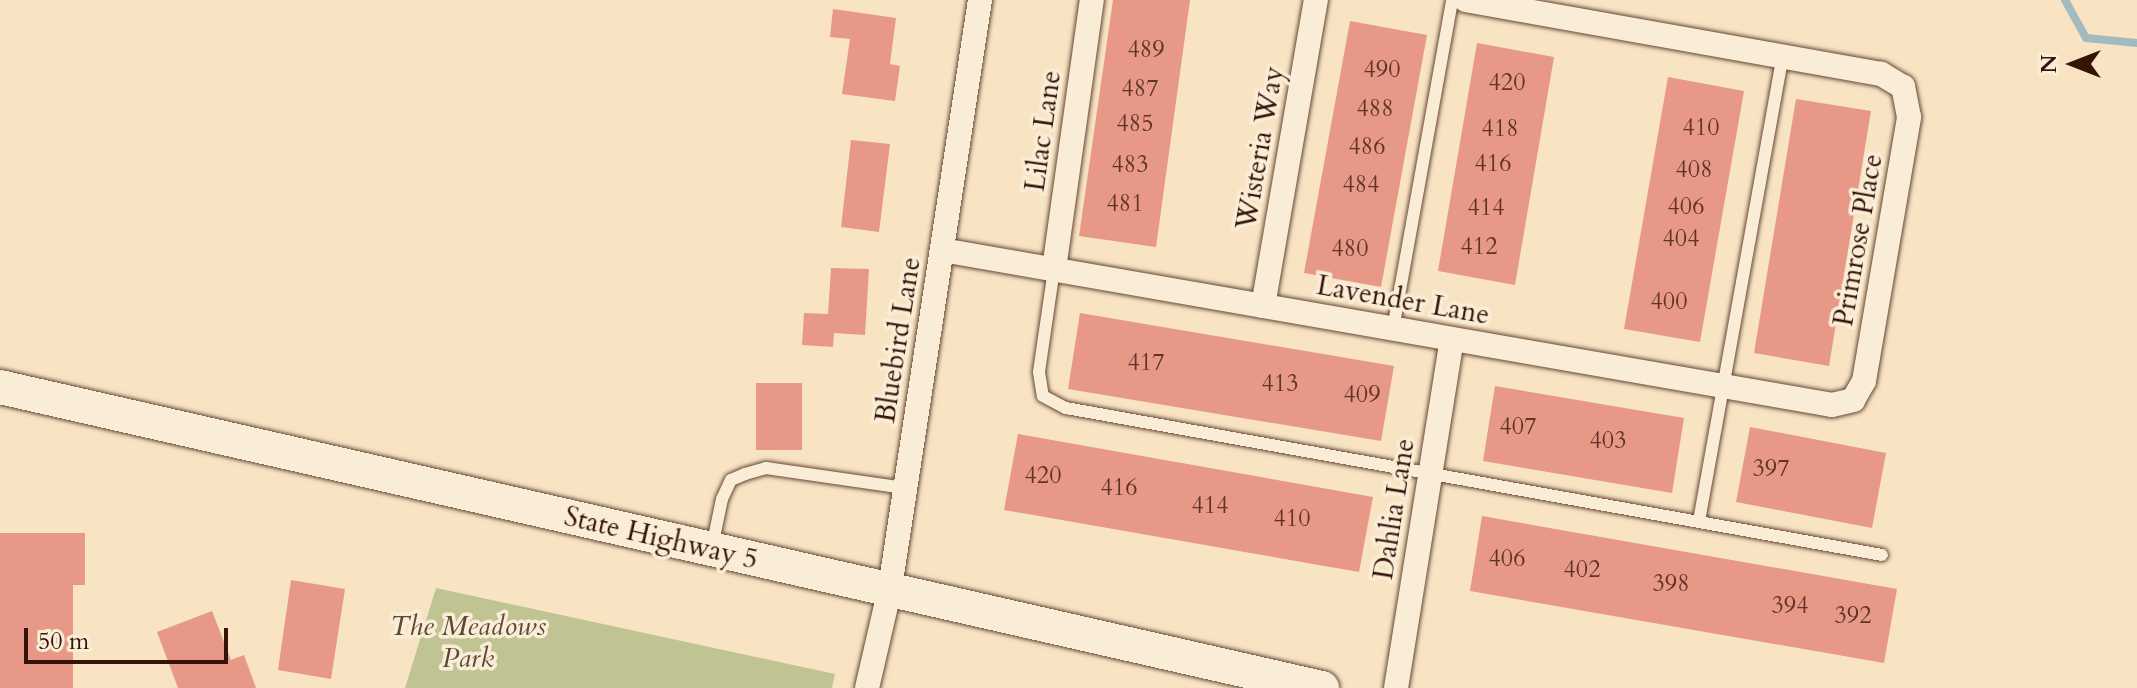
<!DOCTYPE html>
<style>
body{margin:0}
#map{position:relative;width:2137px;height:688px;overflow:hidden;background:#f8e4c3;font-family:Cardo,serif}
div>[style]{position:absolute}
.green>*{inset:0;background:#c0c392}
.stream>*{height:8px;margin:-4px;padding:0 4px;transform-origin:4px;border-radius:4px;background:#a3bbbf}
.building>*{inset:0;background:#e79886}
.roads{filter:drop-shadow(0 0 2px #664736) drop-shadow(0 0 2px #664736)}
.lane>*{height:12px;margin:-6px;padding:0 6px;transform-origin:6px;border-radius:6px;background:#faedd8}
.street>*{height:24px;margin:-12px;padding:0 12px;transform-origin:12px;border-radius:12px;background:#faedd8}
.secondary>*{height:34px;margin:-17px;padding:0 17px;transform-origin:17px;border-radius:17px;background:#faedd8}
span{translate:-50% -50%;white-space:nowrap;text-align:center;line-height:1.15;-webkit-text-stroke:7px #faedd8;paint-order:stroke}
.number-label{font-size:24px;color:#623427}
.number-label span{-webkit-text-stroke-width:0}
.street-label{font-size:28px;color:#351307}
.park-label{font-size:28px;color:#5f4831;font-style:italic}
.north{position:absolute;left:2033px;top:24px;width:80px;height:80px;-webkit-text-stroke:6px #faedd8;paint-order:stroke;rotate:270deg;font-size:22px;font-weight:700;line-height:32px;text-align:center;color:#351307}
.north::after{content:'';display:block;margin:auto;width:28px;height:36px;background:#351307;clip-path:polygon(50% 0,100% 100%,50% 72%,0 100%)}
.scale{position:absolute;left:24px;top:628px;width:204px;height:36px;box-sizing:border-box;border:4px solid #351307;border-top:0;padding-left:10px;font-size:24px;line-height:28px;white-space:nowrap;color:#351307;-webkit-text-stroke:6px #faedd8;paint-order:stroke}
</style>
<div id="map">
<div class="green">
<i style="clip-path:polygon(436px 588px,835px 674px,832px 688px,405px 688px)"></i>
</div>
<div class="stream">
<i style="left:2065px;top:0;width:43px;rotate:61.1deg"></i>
<i style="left:2086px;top:38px;width:51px;rotate:5.6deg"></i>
</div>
<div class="building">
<i style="clip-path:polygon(1113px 0,1190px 0,1156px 247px,1079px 236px)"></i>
<i style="clip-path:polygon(833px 9px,896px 18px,890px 64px,900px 66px,895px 101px,842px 94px,850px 39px,830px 37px)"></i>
<i style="clip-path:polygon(1350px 21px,1427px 35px,1381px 287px,1304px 273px)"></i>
<i style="clip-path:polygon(1477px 43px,1554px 57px,1515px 285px,1438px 271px)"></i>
<i style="clip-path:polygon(1668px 77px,1744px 91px,1700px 342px,1624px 329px)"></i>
<i style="clip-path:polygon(1796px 99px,1871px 111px,1829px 366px,1754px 353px)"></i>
<i style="clip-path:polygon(851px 140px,890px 144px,879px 232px,841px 227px)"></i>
<i style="clip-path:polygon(831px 268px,869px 269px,865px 335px,834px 333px,833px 347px,802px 345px,804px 313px,828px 314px)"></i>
<i style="clip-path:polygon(1080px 313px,1394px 366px,1381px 441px,1068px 389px)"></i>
<i style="clip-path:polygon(756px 383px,802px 383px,802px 450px,756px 450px)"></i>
<i style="clip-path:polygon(1495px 386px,1684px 418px,1672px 493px,1483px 461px)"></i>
<i style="clip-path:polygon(1750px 427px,1886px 453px,1872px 528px,1736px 502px)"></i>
<i style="clip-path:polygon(1018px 434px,1373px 497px,1359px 572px,1004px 510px)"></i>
<i style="clip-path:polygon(1482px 516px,1897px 589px,1884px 663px,1470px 591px)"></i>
<i style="clip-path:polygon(0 533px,85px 533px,85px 585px,73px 585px,73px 688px,0 688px)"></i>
<i style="clip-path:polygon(291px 580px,345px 589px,331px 679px,278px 670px)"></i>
<i style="clip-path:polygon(212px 611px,231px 660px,244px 655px,256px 688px,178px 688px,157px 632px)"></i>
</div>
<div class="roads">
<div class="lane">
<i style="left:1054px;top:269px;width:104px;rotate:98.3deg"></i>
<i style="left:1039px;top:372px;width:24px;rotate:81deg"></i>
<i style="left:1043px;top:396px;width:26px;rotate:28deg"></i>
<i style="left:1066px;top:408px;width:829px;rotate:10.21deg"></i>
<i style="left:1393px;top:329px;width:334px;rotate:-79.8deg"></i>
<i style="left:1699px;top:521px;width:473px;rotate:-79.8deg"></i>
<i style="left:712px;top:547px;width:49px;rotate:-78.2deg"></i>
<i style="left:722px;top:499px;width:21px;rotate:-65deg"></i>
<i style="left:731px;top:480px;width:15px;rotate:-23deg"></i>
<i style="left:745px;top:474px;width:22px;rotate:-16deg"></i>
<i style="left:766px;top:468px;width:140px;rotate:8.2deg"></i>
</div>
<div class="street">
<i style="left:942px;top:250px;width:903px;rotate:9.88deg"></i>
<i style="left:1832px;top:405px;width:22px;rotate:-13deg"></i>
<i style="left:1853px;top:400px;width:22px;rotate:-60deg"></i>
<i style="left:1864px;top:381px;width:268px;rotate:-80.3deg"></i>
<i style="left:1909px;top:117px;width:31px;rotate:-101deg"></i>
<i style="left:1903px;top:87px;width:26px;rotate:-149deg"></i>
<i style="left:1881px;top:74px;width:422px;rotate:-169.9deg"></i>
<i style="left:1054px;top:269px;width:272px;rotate:-82deg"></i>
<i style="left:1263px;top:306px;width:311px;rotate:-80.2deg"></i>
<i style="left:867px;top:688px;width:103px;rotate:-77deg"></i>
<i style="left:890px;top:588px;width:595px;rotate:-81.3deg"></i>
<i style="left:1396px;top:688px;width:353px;rotate:-80.9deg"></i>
</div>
<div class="secondary">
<i style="left:0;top:387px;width:1356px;rotate:12.83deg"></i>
</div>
</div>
<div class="number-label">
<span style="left:1146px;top:50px">489</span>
<span style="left:1382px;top:70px">490</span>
<span style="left:1507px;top:83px">420</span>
<span style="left:1140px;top:89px">487</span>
<span style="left:1375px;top:109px">488</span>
<span style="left:1135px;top:124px">485</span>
<span style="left:1701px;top:128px">410</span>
<span style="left:1500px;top:129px">418</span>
<span style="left:1367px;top:147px">486</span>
<span style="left:1493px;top:164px">416</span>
<span style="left:1130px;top:165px">483</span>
<span style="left:1694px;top:170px">408</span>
<span style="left:1361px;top:185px">484</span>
<span style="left:1125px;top:204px">481</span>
<span style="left:1686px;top:207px">406</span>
<span style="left:1486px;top:208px">414</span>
<span style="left:1681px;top:239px">404</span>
<span style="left:1479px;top:247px">412</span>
<span style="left:1350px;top:249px">480</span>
<span style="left:1669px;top:302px">400</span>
<span style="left:1146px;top:363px">417</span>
<span style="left:1280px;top:384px">413</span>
<span style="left:1362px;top:395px">409</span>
<span style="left:1518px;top:427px">407</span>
<span style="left:1608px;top:441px">403</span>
<span style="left:1771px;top:469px">397</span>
<span style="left:1043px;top:476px">420</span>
<span style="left:1119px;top:488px">416</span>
<span style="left:1210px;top:506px">414</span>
<span style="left:1292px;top:519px">410</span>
<span style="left:1507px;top:559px">406</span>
<span style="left:1582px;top:570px">402</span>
<span style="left:1671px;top:584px">398</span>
<span style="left:1790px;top:606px">394</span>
<span style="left:1853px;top:616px">392</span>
</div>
<div class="street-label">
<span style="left:1043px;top:131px;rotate:-82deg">Lilac Lane</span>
<span style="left:1260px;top:148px;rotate:-80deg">Wisteria Way</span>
<span style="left:1858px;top:240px;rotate:-80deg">Primrose Place</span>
<span style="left:1403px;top:300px;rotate:10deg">Lavender Lane</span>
<span style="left:898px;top:340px;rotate:-81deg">Bluebird Lane</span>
<span style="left:1394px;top:509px;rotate:-81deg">Dahlia Lane</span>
<span style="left:661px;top:538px;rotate:13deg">State Highway 5</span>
</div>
<div class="park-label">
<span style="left:468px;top:642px">The Meadows<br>Park</span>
</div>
<div class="north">N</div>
<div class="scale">50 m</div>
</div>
